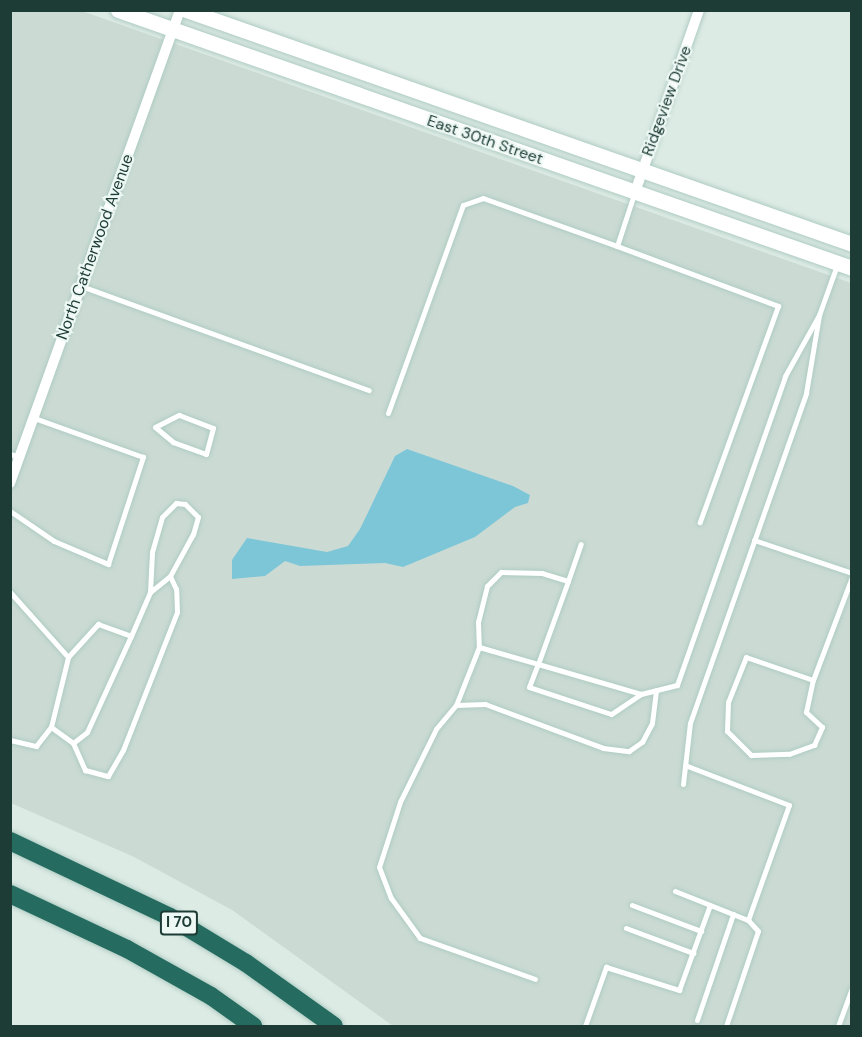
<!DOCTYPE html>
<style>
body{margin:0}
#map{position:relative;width:862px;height:1037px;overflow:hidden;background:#ddebe5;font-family:"DM Sans",sans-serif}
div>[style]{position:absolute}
.built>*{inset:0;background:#cbdbd4}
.water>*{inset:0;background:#7dc6d8}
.roads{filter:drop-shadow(0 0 2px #afccc3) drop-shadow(0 0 2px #afccc3)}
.lane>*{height:5px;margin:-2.5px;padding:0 2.5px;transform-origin:2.5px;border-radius:2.5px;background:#fff}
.street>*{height:10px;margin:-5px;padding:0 5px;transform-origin:5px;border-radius:5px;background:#fff}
.secondary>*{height:15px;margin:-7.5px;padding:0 7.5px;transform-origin:7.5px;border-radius:7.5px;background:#fff}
.highway>*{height:18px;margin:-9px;padding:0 9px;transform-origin:9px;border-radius:9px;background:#256b60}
span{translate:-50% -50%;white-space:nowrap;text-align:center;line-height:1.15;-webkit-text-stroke:4.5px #edf7f3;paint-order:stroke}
.shield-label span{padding:2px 4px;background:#edf7f3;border:2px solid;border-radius:4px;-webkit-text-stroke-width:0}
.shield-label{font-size:15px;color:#1d3c35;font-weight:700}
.street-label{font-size:16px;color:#1d3c35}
.frame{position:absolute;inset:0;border:12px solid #1d3c35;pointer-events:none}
</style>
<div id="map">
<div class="built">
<i style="clip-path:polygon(11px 11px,82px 11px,851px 283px,851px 1026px,393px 1026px,232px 910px,134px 857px,11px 803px)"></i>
</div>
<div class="water">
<i style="clip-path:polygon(407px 449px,513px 486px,530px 495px,528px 503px,515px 507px,475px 537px,403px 567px,385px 563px,300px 566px,285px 561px,265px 576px,232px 579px,232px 560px,247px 538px,327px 552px,348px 546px,360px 529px,395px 456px)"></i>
</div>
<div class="roads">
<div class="lane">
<i style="left:617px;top:246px;width:172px;rotate:20.4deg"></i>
<i style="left:778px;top:306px;width:230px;rotate:109.9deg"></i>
<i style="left:81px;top:286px;width:306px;rotate:19.9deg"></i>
<i style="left:388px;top:413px;width:221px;rotate:-70.2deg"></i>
<i style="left:463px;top:205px;width:21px;rotate:-19deg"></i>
<i style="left:483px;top:198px;width:142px;rotate:19.7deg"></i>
<i style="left:617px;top:246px;width:55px;rotate:-71.9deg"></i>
<i style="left:179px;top:415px;width:36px;rotate:21deg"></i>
<i style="left:213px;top:428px;width:27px;rotate:105deg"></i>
<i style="left:206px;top:454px;width:35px;rotate:-160deg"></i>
<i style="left:173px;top:442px;width:23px;rotate:-140deg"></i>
<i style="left:155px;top:427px;width:27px;rotate:-27deg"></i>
<i style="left:10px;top:454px;width:10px;rotate:17deg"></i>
<i style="left:10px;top:511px;width:53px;rotate:34.3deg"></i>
<i style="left:54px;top:541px;width:59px;rotate:23.1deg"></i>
<i style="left:108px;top:564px;width:113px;rotate:-71.9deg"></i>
<i style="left:143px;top:457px;width:116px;rotate:-160.3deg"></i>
<i style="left:754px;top:540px;width:103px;rotate:18.6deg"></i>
<i style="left:568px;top:581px;width:39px;rotate:-71deg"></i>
<i style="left:10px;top:592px;width:87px;rotate:48.3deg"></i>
<i style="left:68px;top:657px;width:45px;rotate:-47.7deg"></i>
<i style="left:98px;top:624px;width:35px;rotate:20deg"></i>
<i style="left:131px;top:636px;width:48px;rotate:-66.6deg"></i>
<i style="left:150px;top:592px;width:40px;rotate:-87.1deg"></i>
<i style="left:152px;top:552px;width:36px;rotate:-74deg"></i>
<i style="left:162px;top:517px;width:20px;rotate:-45deg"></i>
<i style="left:176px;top:503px;width:9px;rotate:6deg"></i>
<i style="left:185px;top:504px;width:18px;rotate:45deg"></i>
<i style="left:198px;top:517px;width:18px;rotate:106deg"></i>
<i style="left:193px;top:534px;width:48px;rotate:118.7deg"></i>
<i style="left:170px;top:576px;width:26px;rotate:141deg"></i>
<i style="left:479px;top:647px;width:62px;rotate:111.6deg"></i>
<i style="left:456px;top:705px;width:29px;rotate:-2deg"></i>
<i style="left:485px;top:704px;width:126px;rotate:20.4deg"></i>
<i style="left:603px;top:748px;width:26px;rotate:7deg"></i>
<i style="left:629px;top:751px;width:16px;rotate:-35deg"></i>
<i style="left:642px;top:742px;width:21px;rotate:-62deg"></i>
<i style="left:652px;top:723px;width:33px;rotate:-83deg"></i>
<i style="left:813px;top:680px;width:71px;rotate:-161.1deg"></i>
<i style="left:746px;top:657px;width:48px;rotate:111.8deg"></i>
<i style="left:728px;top:702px;width:29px;rotate:92deg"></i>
<i style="left:727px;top:731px;width:34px;rotate:45deg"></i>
<i style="left:751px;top:755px;width:38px;rotate:-2deg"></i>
<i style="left:789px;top:754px;width:27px;rotate:-20deg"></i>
<i style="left:814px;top:745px;width:20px;rotate:-66deg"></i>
<i style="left:822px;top:727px;width:22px;rotate:-137deg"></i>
<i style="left:806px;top:712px;width:33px;rotate:-78deg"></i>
<i style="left:813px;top:680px;width:110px;rotate:-69.3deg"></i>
<i style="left:641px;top:694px;width:36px;rotate:146deg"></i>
<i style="left:611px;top:714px;width:86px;rotate:-161.8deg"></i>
<i style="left:529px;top:687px;width:25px;rotate:-69deg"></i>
<i style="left:538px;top:664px;width:88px;rotate:-70.1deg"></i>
<i style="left:568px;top:581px;width:27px;rotate:-163deg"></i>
<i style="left:542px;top:573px;width:41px;rotate:-178.6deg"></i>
<i style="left:501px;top:572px;width:20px;rotate:135deg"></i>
<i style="left:487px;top:586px;width:37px;rotate:104deg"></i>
<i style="left:478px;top:622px;width:25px;rotate:88deg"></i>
<i style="left:479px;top:647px;width:61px;rotate:16.1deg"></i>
<i style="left:538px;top:664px;width:107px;rotate:16.2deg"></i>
<i style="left:641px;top:694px;width:37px;rotate:-14deg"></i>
<i style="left:677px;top:685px;width:327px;rotate:-70.7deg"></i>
<i style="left:785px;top:376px;width:70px;rotate:-60.9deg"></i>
<i style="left:456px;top:705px;width:31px;rotate:130deg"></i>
<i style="left:436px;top:729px;width:81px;rotate:116.3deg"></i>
<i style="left:400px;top:802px;width:68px;rotate:107.9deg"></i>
<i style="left:379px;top:867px;width:33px;rotate:69deg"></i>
<i style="left:391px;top:898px;width:49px;rotate:54.1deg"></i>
<i style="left:420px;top:938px;width:122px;rotate:19.6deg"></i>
<i style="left:51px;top:727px;width:27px;rotate:36deg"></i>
<i style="left:73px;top:743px;width:18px;rotate:-38deg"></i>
<i style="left:87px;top:732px;width:106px;rotate:-65.4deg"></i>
<i style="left:10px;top:740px;width:27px;rotate:13deg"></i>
<i style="left:36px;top:746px;width:24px;rotate:-52deg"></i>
<i style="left:51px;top:727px;width:72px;rotate:-76.3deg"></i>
<i style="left:73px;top:743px;width:30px;rotate:66deg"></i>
<i style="left:85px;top:770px;width:24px;rotate:15deg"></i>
<i style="left:108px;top:776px;width:30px;rotate:-60deg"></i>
<i style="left:123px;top:750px;width:148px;rotate:-68.6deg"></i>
<i style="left:177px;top:612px;width:23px;rotate:-92deg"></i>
<i style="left:176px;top:589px;width:14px;rotate:-115deg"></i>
<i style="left:683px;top:784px;width:61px;rotate:-83.5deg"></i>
<i style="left:690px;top:723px;width:350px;rotate:-70.6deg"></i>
<i style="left:806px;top:393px;width:79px;rotate:-80.5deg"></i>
<i style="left:819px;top:315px;width:53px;rotate:-70.2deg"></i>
<i style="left:675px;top:891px;width:79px;rotate:21.7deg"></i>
<i style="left:748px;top:920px;width:122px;rotate:-70.4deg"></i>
<i style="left:789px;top:805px;width:111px;rotate:-159deg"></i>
<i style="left:632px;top:905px;width:74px;rotate:20.6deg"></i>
<i style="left:626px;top:928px;width:72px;rotate:20.5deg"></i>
<i style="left:697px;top:1020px;width:112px;rotate:-71.2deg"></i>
<i style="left:585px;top:1026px;width:63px;rotate:-70.4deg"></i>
<i style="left:606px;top:967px;width:77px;rotate:17.5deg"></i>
<i style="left:679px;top:990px;width:90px;rotate:-70deg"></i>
<i style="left:726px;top:1026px;width:100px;rotate:-71.4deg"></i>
<i style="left:758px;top:931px;width:15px;rotate:-132deg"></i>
<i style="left:838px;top:1026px;width:40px;rotate:-69.8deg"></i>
</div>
<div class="street">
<i style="left:635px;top:192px;width:193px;rotate:-70.6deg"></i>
<i style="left:10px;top:483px;width:503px;rotate:-70.23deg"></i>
</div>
<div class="secondary">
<i style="left:118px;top:10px;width:778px;rotate:19.37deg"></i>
<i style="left:186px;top:10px;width:706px;rotate:19.36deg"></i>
</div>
<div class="highway">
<i style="left:10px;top:841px;width:177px;rotate:25.4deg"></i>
<i style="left:170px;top:917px;width:89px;rotate:31.2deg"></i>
<i style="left:246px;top:963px;width:108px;rotate:35.6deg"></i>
<i style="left:10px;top:894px;width:129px;rotate:25.2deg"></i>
<i style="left:127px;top:949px;width:96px;rotate:29.2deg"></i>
<i style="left:211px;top:996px;width:52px;rotate:35.5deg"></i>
</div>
</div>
<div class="shield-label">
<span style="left:179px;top:923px">I 70</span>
</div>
<div class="street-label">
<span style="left:667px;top:101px;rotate:-70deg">Ridgeview Drive</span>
<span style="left:485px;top:140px;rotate:19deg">East 30th Street</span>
<span style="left:95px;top:247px;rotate:-70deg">North Catherwood Avenue</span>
</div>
<div class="frame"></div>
</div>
